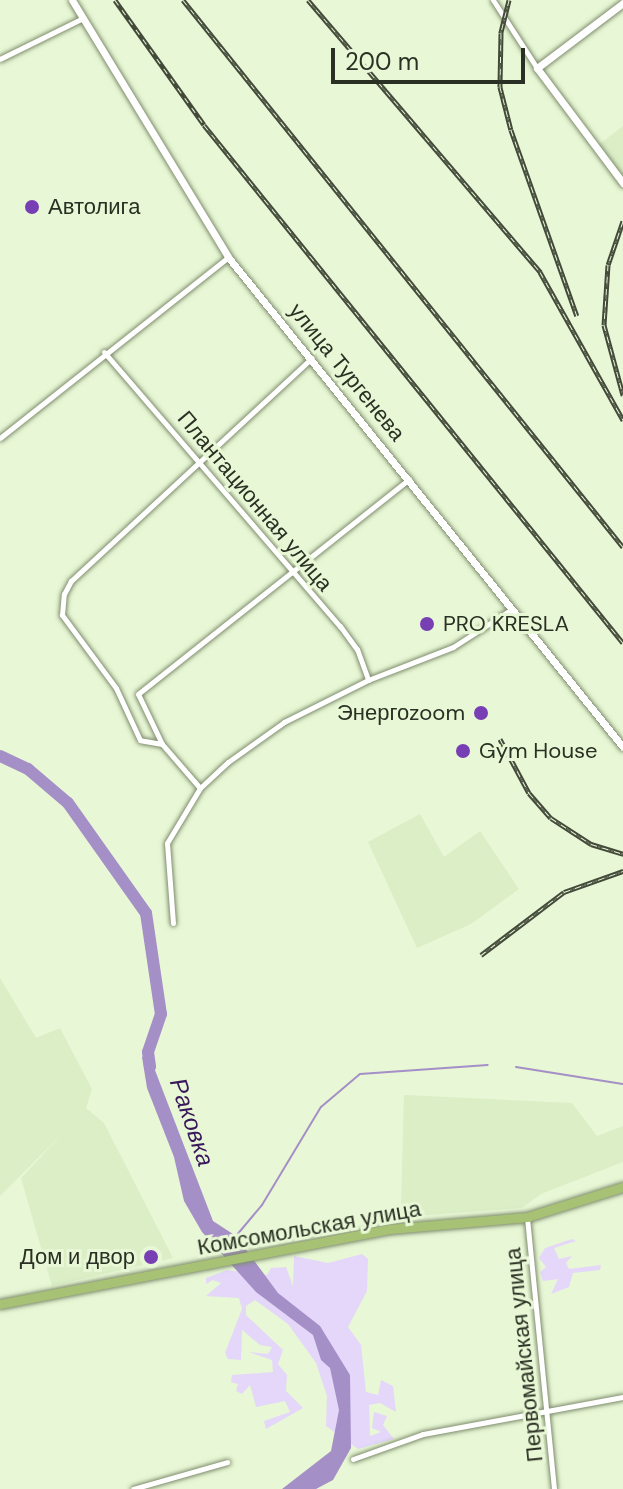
<!DOCTYPE html>
<meta charset="utf-8">
<style>
body{margin:0}
#map{position:relative;width:623px;height:1489px;overflow:hidden;background:#e8f7d5;font-family:"DM Sans",sans-serif}
div>[style]{position:absolute}
.built>*{inset:0;background:#dbeec6}
.green>*{inset:0;background:#e4d7f9}
.water>*{inset:0;background:#a58fc7}
.stream>*{height:2px;margin:-1px;padding:0 1px;transform-origin:1px;border-radius:1px;background:#a58fc7}
.river>*{height:12px;margin:-6px;padding:0 6px;transform-origin:6px;border-radius:6px;background:#a58fc7}
.roads{filter:drop-shadow(0 0 2px #7f8d6e) drop-shadow(0 0 2px #7f8d6e)}
.minor>*{height:5px;margin:-2.5px;padding:0 2.5px;transform-origin:2.5px;border-radius:2.5px;background:#fff}
.tertiary>*{height:7px;margin:-3.5px;padding:0 3.5px;transform-origin:3.5px;border-radius:3.5px;background:#fff}
.primary>*{height:9px;margin:-4.5px;padding:0 4.5px;transform-origin:4.5px;border-radius:4.5px;background:#a8c275}
.rail>*{height:5px;margin-top:-2.5px;transform-origin:0;background:repeating-linear-gradient(90deg,#e8f7d5 0 6px,#434a3a 0 12px);box-sizing:border-box;border-block:2px solid #434a3a}
.dots>*{width:22px;height:22px;translate:-50% -50%;box-sizing:border-box;border:4px solid #e8f7d5;border-radius:50%}
span{translate:-50% -50%;white-space:nowrap;text-align:center;line-height:1.15;-webkit-text-stroke:6px #e8f7d5;paint-order:stroke}
.poi-label{font-size:22px;color:#2a3023}
.left{translate:0 -50%;text-align:left}
.right{translate:-100% -50%;text-align:right}
.street-label{font-size:22px;color:#2a3023}
.water-label{font-size:24px;color:#39185b;font-style:italic}
.scale{position:absolute;left:331px;top:48px;width:194px;height:36px;box-sizing:border-box;border:4px solid #2a3023;border-top:0;padding-left:10px;font-size:24px;line-height:28px;white-space:nowrap;color:#2a3023;-webkit-text-stroke:6px #e8f7d5;paint-order:stroke}
</style>
<div id="map">
<div class="built">
<i style="clip-path:polygon(623px 126px,623px 177px,597px 146px)"></i>
<i style="clip-path:polygon(420px 814px,444px 857px,480px 831px,519px 889px,471px 924px,417px 948px,368px 842px)"></i>
<i style="clip-path:polygon(0 978px,36px 1038px,60px 1028px,92px 1089px,86px 1108px,104px 1123px,173px 1258px,52px 1286px,21px 1178px,64px 1132px,0 1196px)"></i>
<i style="clip-path:polygon(404px 1095px,572px 1103px,597px 1136px,623px 1126px,623px 1162px,541px 1194px,522px 1208px,414px 1216px,401px 1208px)"></i>
</div>
<div class="green">
<i style="clip-path:polygon(572px 1239px,576px 1241px,554px 1248px,559px 1259px,572px 1256px,566px 1263px,569px 1269px,601px 1265px,600px 1270px,573px 1273px,569px 1287px,551px 1294px,558px 1279px,543px 1281px,540px 1272px,546px 1267px,539px 1258px,545px 1248px)"></i>
<i style="clip-path:polygon(362px 1254px,368px 1259px,367px 1291px,348px 1327px,361px 1345px,366px 1392px,378px 1395px,381px 1380px,393px 1386px,396px 1412px,380px 1403px,369px 1405px,370px 1436px,381px 1432px,372px 1428px,374px 1412px,387px 1416px,383px 1425px,394px 1439px,358px 1449px,326px 1426px,327px 1396px,316px 1363px,288px 1324px,255px 1300px,246px 1306px,246px 1315px,283px 1350px,278px 1364px,287px 1375px,286px 1391px,303px 1408px,266px 1429px,264px 1421px,290px 1412px,285px 1401px,256px 1407px,250px 1385px,242px 1394px,236px 1391px,238px 1384px,231px 1382px,232px 1375px,273px 1372px,272px 1360px,249px 1352px,268px 1354px,272px 1347px,260px 1345px,242px 1330px,241px 1360px,228px 1359px,225px 1353px,242px 1309px,239px 1298px,206px 1296px,221px 1283px,213px 1280px,206px 1284px,206px 1278px,227px 1270px,267px 1275px,271px 1268px,286px 1267px,293px 1286px,294px 1256px,328px 1263px)"></i>
</div>
<div class="water">
<i style="clip-path:polygon(148px 1052px,213px 1221px,236px 1236px,278px 1293px,320px 1326px,350px 1375px,351px 1448px,333px 1480px,316px 1489px,282px 1489px,331px 1451px,339px 1410px,330px 1368px,321px 1360px,313px 1335px,256px 1292px,202px 1232px,184px 1201px,174px 1157px,147px 1088px,142px 1057px)"></i>
</div>
<div class="stream">
<i style="left:516px;top:1067px;width:108px;rotate:9deg"></i>
<i style="left:236px;top:1236px;width:40px;rotate:-50deg"></i>
<i style="left:262px;top:1205px;width:114px;rotate:-59deg"></i>
<i style="left:321px;top:1107px;width:51px;rotate:-40.2deg"></i>
<i style="left:360px;top:1074px;width:128px;rotate:-4deg"></i>
</div>
<div class="river">
<i style="left:0;top:756px;width:31px;rotate:25deg"></i>
<i style="left:28px;top:769px;width:52px;rotate:40.4deg"></i>
<i style="left:68px;top:803px;width:135px;rotate:54.7deg"></i>
<i style="left:146px;top:913px;width:102px;rotate:81.6deg"></i>
<i style="left:161px;top:1014px;width:40px;rotate:108.9deg"></i>
<i style="left:148px;top:1052px;width:15px;rotate:82deg"></i>
</div>
<div class="roads">
<div class="minor">
<i style="left:493px;top:0;width:81px;rotate:57.1deg"></i>
<i style="left:0;top:59px;width:93px;rotate:-26.3deg"></i>
<i style="left:104px;top:352px;width:362px;rotate:49.3deg"></i>
<i style="left:340px;top:626px;width:29px;rotate:54deg"></i>
<i style="left:357px;top:649px;width:33px;rotate:70deg"></i>
<i style="left:0;top:438px;width:291px;rotate:-38.4deg"></i>
<i style="left:162px;top:744px;width:55px;rotate:-115.6deg"></i>
<i style="left:138px;top:694px;width:346px;rotate:-38.4deg"></i>
<i style="left:200px;top:788px;width:58px;rotate:-130.8deg"></i>
<i style="left:162px;top:744px;width:22px;rotate:-170deg"></i>
<i style="left:140px;top:740px;width:57px;rotate:-114.8deg"></i>
<i style="left:116px;top:688px;width:91px;rotate:-126.5deg"></i>
<i style="left:62px;top:615px;width:21px;rotate:-85deg"></i>
<i style="left:64px;top:594px;width:15px;rotate:-62deg"></i>
<i style="left:71px;top:581px;width:328px;rotate:-42.8deg"></i>
<i style="left:173px;top:923px;width:80px;rotate:-94.3deg"></i>
<i style="left:167px;top:843px;width:64px;rotate:-59deg"></i>
<i style="left:200px;top:788px;width:38px;rotate:-43deg"></i>
<i style="left:228px;top:762px;width:69px;rotate:-35.5deg"></i>
<i style="left:284px;top:722px;width:94px;rotate:-26.6deg"></i>
<i style="left:368px;top:680px;width:91px;rotate:-21.2deg"></i>
<i style="left:453px;top:647px;width:70px;rotate:-32.8deg"></i>
<i style="left:527px;top:1218px;width:272px;rotate:84.3deg"></i>
<i style="left:353px;top:1459px;width:74px;rotate:-19.7deg"></i>
<i style="left:423px;top:1434px;width:203px;rotate:-10.5deg"></i>
<i style="left:133px;top:1489px;width:98px;rotate:-16deg"></i>
</div>
<div class="tertiary">
<i style="left:72px;top:0;width:301px;rotate:58.7deg"></i>
<i style="left:228px;top:257px;width:629px;rotate:51.13deg"></i>
<i style="left:623px;top:3px;width:108px;rotate:142.9deg"></i>
<i style="left:537px;top:68px;width:144px;rotate:53.2deg"></i>
</div>
<div class="primary">
<i style="left:0;top:1304px;width:397px;rotate:-10.9deg"></i>
<i style="left:390px;top:1229px;width:138px;rotate:-5deg"></i>
<i style="left:527px;top:1217px;width:101px;rotate:-17.4deg"></i>
</div>
</div>
<div class="rail">
<i style="left:115px;top:0;width:153px;rotate:54.5deg"></i>
<i style="left:204px;top:125px;width:666px;rotate:51.03deg"></i>
<i style="left:183px;top:0;width:702px;rotate:51.19deg"></i>
<i style="left:308px;top:0;width:358px;rotate:49.5deg"></i>
<i style="left:540px;top:272px;width:170px;rotate:60.7deg"></i>
<i style="left:509px;top:0;width:34px;rotate:104deg"></i>
<i style="left:501px;top:33px;width:54px;rotate:91.1deg"></i>
<i style="left:500px;top:87px;width:44px;rotate:75.7deg"></i>
<i style="left:511px;top:130px;width:197px;rotate:70.5deg"></i>
<i style="left:623px;top:221px;width:46px;rotate:108.8deg"></i>
<i style="left:608px;top:265px;width:60px;rotate:93.8deg"></i>
<i style="left:604px;top:325px;width:73px;rotate:74.8deg"></i>
<i style="left:500px;top:739px;width:61px;rotate:61.8deg"></i>
<i style="left:529px;top:793px;width:33px;rotate:49deg"></i>
<i style="left:551px;top:818px;width:48px;rotate:33deg"></i>
<i style="left:591px;top:844px;width:34px;rotate:17deg"></i>
<i style="left:481px;top:955px;width:104px;rotate:-37.2deg"></i>
<i style="left:564px;top:892px;width:63px;rotate:-19.6deg"></i>
</div>
<div class="dots">
<i style="left:32px;top:207px;background:#783fb5"></i>
<i style="left:427px;top:624px;background:#783fb5"></i>
<i style="left:481px;top:713px;background:#783fb5"></i>
<i style="left:463px;top:751px;background:#783fb5"></i>
<i style="left:151px;top:1257px;background:#783fb5"></i>
</div>
<div class="poi-label">
<span class="left" style="left:48px;top:207px">Автолига</span>
<span class="left" style="left:443px;top:624px">PRO KRESLA</span>
<span class="right" style="left:465px;top:713px">Энергоzoom</span>
<span class="left" style="left:479px;top:751px">Gym House</span>
<span class="right" style="left:135px;top:1257px">Дом и двор</span>
</div>
<div class="street-label">
<span style="left:347px;top:372px;rotate:51deg">улица Тургенева</span>
<span style="left:255px;top:501px;rotate:50deg">Плантационная улица</span>
<span style="left:309px;top:1228px;rotate:-10deg">Комсомольская улица</span>
<span style="left:524px;top:1355px;rotate:-96deg">Первомайская улица</span>
</div>
<div class="water-label">
<span style="left:192px;top:1122px;rotate:71deg">Раковка</span>
</div>
<div class="scale">200 m</div>
</div>
